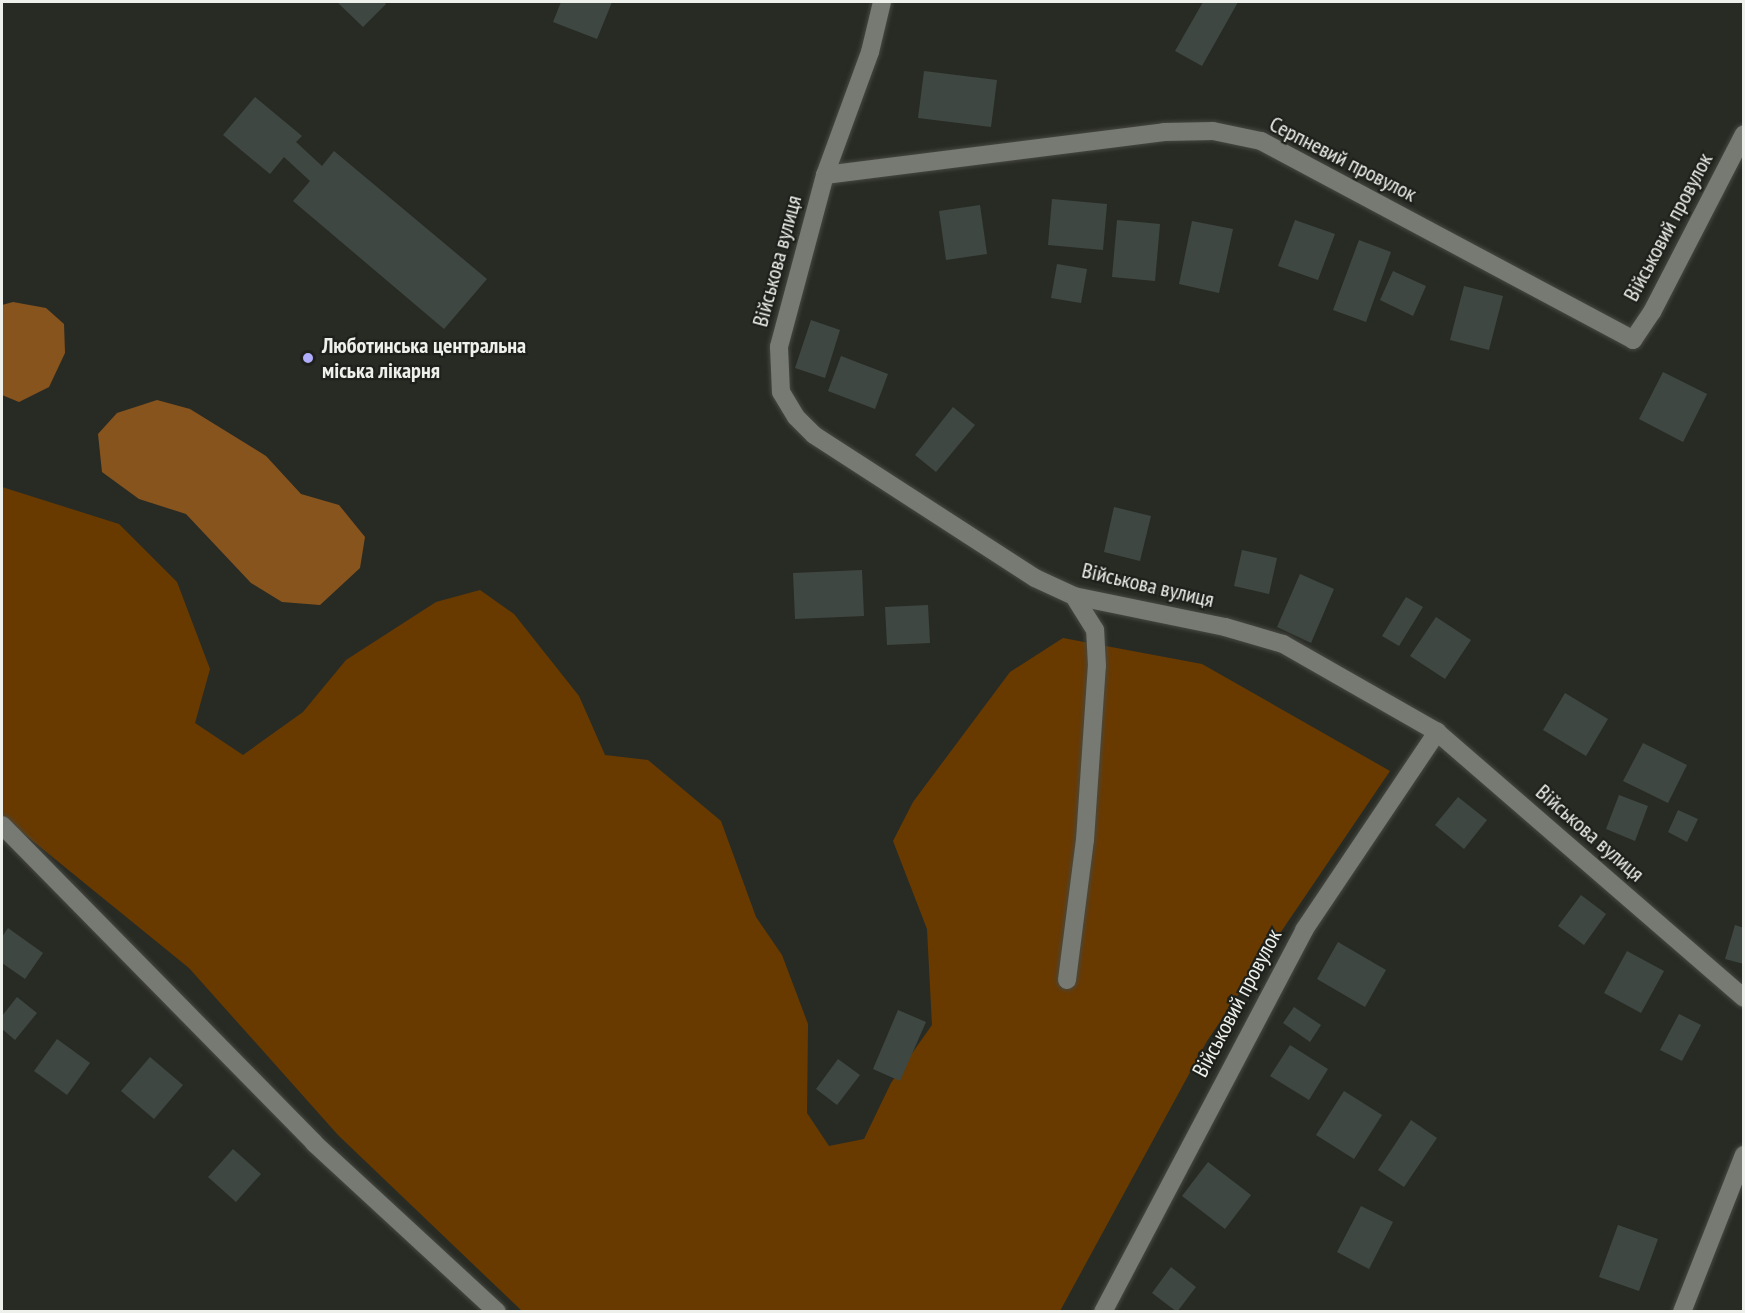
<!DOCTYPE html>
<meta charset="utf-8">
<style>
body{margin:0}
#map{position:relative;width:1745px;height:1313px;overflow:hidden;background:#282b24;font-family:"PT Sans Narrow",sans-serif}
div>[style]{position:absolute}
.green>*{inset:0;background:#693a00}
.forest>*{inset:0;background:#88541d}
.building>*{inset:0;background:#3f4742}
.roads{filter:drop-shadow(0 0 2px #464842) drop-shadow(0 0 2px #464842)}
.minor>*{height:18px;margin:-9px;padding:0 9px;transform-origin:9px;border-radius:9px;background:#777a72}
.dots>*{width:16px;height:16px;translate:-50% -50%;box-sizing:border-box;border:3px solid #1e211b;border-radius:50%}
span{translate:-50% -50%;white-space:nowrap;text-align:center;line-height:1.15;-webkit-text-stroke:4.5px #1e211b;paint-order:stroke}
.street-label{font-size:22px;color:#eef0eb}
.poi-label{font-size:22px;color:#eef0eb;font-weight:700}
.left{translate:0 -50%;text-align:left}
.frame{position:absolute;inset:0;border:3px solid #eef0eb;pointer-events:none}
</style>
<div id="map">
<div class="green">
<i style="clip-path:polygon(2px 487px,119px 524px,177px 582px,210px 669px,195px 723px,243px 755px,303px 712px,346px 660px,436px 602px,480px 590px,514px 614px,579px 696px,605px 755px,648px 760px,721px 821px,756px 917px,782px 955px,808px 1024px,807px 1113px,829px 1146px,864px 1139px,891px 1083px,932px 1025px,927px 929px,893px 841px,913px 802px,1010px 672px,1063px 638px,1202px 664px,1390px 771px,1207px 1041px,1060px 1311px,522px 1311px,338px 1135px,189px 968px,2px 816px)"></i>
</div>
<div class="forest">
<i style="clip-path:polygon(13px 302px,46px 308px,64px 324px,65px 353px,49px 387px,19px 402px,2px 395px,2px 305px)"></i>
<i style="clip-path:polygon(157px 400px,190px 409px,266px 456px,301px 494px,339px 505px,365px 537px,360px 568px,320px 605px,282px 602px,251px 583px,186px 514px,139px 499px,102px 472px,98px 434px,117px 413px)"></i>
</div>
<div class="building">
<i style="clip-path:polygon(337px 2px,384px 2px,386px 4px,363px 27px)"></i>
<i style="clip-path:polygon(561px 2px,612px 2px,597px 39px,553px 22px)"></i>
<i style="clip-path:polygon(1203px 2px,1238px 2px,1202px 66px,1175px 51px)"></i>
<i style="clip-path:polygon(924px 71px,997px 80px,991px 127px,918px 118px)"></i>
<i style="clip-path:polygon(255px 97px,302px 136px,296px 142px,322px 166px,334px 151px,487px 279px,444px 329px,293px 201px,310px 181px,284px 157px,270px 174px,223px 135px)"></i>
<i style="clip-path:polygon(1052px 199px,1107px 204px,1103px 250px,1048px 245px)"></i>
<i style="clip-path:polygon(980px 205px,987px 254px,946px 260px,939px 211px)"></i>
<i style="clip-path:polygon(1117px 220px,1160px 224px,1155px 281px,1112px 277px)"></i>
<i style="clip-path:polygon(1295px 220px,1335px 234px,1318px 280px,1278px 266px)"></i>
<i style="clip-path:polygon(1192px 221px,1233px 229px,1219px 293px,1179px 284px)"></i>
<i style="clip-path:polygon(1359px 240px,1391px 252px,1366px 322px,1333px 310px)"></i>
<i style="clip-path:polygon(1057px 264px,1087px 269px,1081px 303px,1051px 298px)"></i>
<i style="clip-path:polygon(1393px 271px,1426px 286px,1413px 316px,1380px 300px)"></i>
<i style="clip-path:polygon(1464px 286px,1503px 296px,1489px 350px,1450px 340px)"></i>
<i style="clip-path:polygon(811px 320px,840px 330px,825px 378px,795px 368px)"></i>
<i style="clip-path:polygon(841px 356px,888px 374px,875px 409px,828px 391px)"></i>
<i style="clip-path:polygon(1663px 372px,1707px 394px,1683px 442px,1639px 419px)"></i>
<i style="clip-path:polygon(953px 407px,975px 425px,936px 472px,915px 455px)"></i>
<i style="clip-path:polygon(1114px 507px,1151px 516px,1140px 561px,1104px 552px)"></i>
<i style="clip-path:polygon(1242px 550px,1277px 558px,1269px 594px,1234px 586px)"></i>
<i style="clip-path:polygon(862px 570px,864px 616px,795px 619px,793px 573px)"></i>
<i style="clip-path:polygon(1300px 574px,1334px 589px,1311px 643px,1277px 627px)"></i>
<i style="clip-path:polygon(1406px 597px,1423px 607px,1399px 646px,1382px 636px)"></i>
<i style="clip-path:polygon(928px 605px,930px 643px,887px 645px,885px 607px)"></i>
<i style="clip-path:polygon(1436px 617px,1471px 640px,1445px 679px,1410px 656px)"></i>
<i style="clip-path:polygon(1565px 693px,1608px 719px,1586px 756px,1543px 730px)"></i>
<i style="clip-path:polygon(1643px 743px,1687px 765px,1668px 803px,1623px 781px)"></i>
<i style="clip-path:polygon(1619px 795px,1648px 806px,1635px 841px,1606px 829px)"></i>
<i style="clip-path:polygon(1458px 797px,1487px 820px,1464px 849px,1435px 825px)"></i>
<i style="clip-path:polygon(1678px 810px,1698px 819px,1687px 842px,1668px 832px)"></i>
<i style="clip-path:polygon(1581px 895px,1606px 914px,1584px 945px,1558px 926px)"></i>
<i style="clip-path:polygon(1735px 925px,1744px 928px,1744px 964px,1725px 959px)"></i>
<i style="clip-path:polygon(8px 928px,43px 953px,25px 979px,2px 963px,2px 937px)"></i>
<i style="clip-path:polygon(1338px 942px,1386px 970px,1365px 1007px,1317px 979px)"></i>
<i style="clip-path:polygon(1627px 951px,1664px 971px,1641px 1013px,1604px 993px)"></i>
<i style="clip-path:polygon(17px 997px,37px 1013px,15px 1040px,2px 1029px,2px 1016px)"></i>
<i style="clip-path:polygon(1294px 1007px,1321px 1025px,1310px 1042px,1283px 1023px)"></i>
<i style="clip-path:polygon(898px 1010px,926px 1022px,900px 1081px,873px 1069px)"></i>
<i style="clip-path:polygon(1679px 1014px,1701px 1025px,1682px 1061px,1660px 1050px)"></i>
<i style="clip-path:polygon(57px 1039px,90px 1063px,67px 1095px,34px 1071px)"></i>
<i style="clip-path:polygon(1290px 1045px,1328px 1069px,1309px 1100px,1270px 1076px)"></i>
<i style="clip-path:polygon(150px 1057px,183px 1085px,154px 1119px,121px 1091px)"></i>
<i style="clip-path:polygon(838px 1059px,860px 1075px,837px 1105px,816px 1089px)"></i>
<i style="clip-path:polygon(1344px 1091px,1382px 1115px,1354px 1159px,1316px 1135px)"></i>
<i style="clip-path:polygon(1411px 1120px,1437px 1138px,1404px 1187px,1378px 1170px)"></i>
<i style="clip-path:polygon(233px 1149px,261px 1174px,236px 1202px,208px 1177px)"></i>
<i style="clip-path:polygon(1208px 1162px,1251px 1195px,1225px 1229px,1182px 1196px)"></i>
<i style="clip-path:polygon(1361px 1206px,1393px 1222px,1369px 1269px,1337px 1252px)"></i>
<i style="clip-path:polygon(1618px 1225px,1658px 1239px,1639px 1291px,1599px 1277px)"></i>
<i style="clip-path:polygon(1171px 1267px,1196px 1287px,1177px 1312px,1152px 1293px)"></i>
</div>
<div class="roads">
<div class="minor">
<i style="left:882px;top:2px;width:51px;rotate:103.5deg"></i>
<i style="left:870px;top:52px;width:131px;rotate:110.1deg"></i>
<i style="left:825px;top:175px;width:178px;rotate:105deg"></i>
<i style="left:779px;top:347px;width:45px;rotate:87.5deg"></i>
<i style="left:781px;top:392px;width:29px;rotate:59deg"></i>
<i style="left:796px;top:417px;width:25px;rotate:45deg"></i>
<i style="left:814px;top:435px;width:263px;rotate:32.9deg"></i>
<i style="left:1035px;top:578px;width:43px;rotate:24.8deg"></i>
<i style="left:1074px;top:596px;width:154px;rotate:11.6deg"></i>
<i style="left:1225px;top:627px;width:60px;rotate:16.3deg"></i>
<i style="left:1283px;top:644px;width:177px;rotate:29.7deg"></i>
<i style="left:1437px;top:732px;width:406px;rotate:40.9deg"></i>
<i style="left:825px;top:175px;width:342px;rotate:-7.2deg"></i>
<i style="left:1164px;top:132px;width:49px;rotate:-1.2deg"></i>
<i style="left:1213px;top:131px;width:49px;rotate:11.8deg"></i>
<i style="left:1261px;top:141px;width:422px;rotate:28.1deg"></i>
<i style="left:1633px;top:340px;width:34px;rotate:-56deg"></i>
<i style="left:1652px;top:312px;width:200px;rotate:-62.7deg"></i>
<i style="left:2px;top:825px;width:445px;rotate:45.5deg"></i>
<i style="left:314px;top:1143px;width:249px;rotate:42.7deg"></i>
<i style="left:1067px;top:980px;width:141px;rotate:-82.7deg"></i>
<i style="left:1085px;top:840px;width:174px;rotate:-86.1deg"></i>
<i style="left:1097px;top:666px;width:36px;rotate:-93deg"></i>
<i style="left:1095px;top:630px;width:40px;rotate:-122deg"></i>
<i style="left:1103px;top:1312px;width:432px;rotate:-62.2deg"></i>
<i style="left:1304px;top:930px;width:239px;rotate:-56.1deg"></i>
<i style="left:1682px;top:1312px;width:169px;rotate:-68.5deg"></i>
</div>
</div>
<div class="dots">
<i style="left:308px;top:358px;background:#b0aefa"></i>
</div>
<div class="street-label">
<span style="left:1343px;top:159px;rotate:27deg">Серпневий провулок</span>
<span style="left:1668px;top:227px;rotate:-62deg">Військовий провулок</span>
<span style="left:777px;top:261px;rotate:-75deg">Військова вулиця</span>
<span style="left:1148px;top:585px;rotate:13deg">Військова вулиця</span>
<span style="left:1590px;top:833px;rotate:41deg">Військова вулиця</span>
<span style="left:1237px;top:1003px;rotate:-62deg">Військовий провулок</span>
</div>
<div class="poi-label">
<span class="left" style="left:322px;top:358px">Люботинська центральна<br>міська лікарня</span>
</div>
<div class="frame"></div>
</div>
